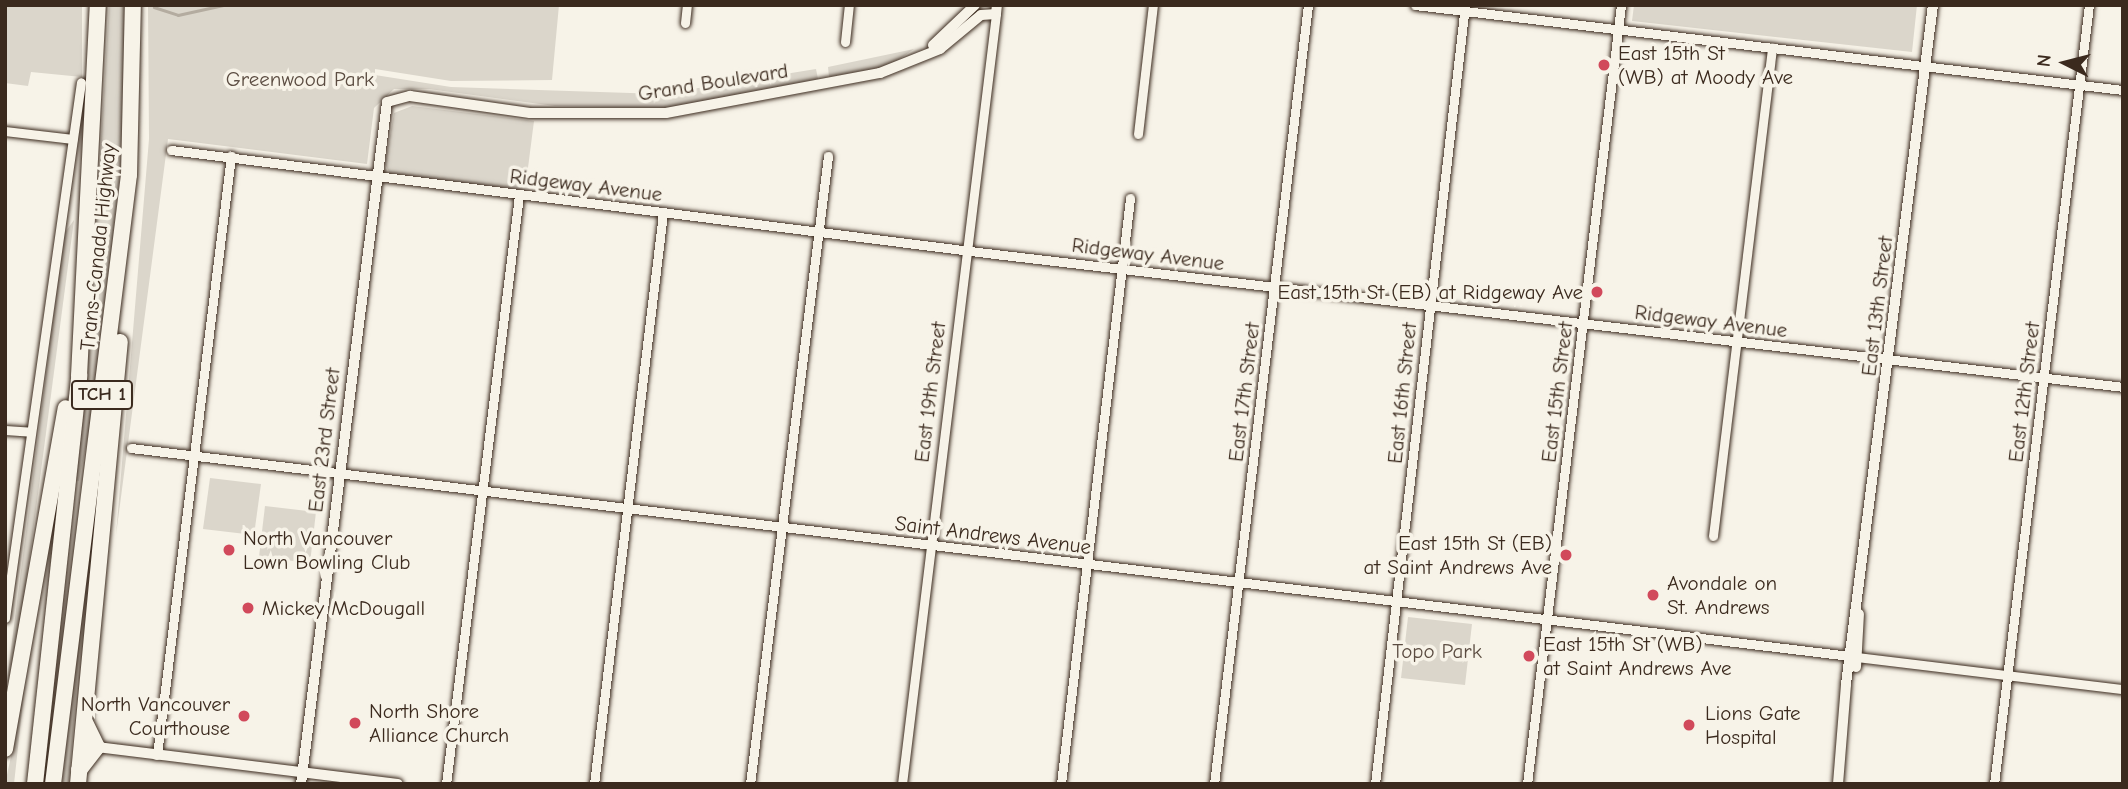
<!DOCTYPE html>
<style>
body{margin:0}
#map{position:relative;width:2128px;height:789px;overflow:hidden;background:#f7f3e8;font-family:"Comic Neue",sans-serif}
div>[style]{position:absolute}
.green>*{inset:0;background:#dbd6cb}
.stream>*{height:2.5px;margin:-1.25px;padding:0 1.25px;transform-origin:1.25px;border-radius:1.25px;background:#b4aca0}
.roads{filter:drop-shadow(0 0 2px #3b2a1e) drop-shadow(0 0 2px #3b2a1e)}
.minor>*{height:9px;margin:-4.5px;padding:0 4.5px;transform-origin:4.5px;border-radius:4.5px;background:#f7f3e8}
.tertiary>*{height:10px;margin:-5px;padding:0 5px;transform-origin:5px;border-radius:5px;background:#f7f3e8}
.motorway>*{height:16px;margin:-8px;padding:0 8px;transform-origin:8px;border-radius:8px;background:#f7f3e8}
.dots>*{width:19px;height:19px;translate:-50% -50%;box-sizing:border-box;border:4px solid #f7f3e8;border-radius:50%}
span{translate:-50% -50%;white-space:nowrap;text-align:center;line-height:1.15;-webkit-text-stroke:7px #f7f3e8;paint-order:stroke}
.shield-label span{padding:2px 5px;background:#f7f3e8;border:2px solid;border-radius:5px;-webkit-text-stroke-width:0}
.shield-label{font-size:19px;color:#3b2a1e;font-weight:700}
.poi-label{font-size:21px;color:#3b2a1e}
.left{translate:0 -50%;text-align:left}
.right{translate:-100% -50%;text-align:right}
.park-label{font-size:21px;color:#5b4c41}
.street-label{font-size:21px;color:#3b2a1e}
.frame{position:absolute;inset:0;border:7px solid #3b2a1e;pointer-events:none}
.north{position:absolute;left:2030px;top:28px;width:70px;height:70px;-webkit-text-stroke:5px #f7f3e8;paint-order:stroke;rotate:276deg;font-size:19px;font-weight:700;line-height:28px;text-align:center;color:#3b2a1e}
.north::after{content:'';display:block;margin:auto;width:24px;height:32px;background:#3b2a1e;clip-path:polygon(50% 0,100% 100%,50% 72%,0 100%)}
</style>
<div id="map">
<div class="green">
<i style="clip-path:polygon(5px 5px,82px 5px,82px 77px,31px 72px,28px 86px,5px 83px)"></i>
<i style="clip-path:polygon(109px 5px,126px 5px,127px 113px,93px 411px,79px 481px,75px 480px,87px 380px)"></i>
<i style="clip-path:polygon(148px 5px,559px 5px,552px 80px,451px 81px,375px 69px,375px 75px,451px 87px,661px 94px,816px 69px,818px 79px,668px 108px,555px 106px,429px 89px,394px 89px,374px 108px,367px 164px,168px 139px,116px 535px,149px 139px)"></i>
<i style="clip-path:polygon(1634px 5px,1917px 5px,1912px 52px,1632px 21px)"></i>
<i style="clip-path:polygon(914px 49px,889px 66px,829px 77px,828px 67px)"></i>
<i style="clip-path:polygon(412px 106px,534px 121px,525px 191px,390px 174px,385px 164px,394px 113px)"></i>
<i style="clip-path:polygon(74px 220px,23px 608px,5px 696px,64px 234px)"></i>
<i style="clip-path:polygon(210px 478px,261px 484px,254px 535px,203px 529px)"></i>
<i style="clip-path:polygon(265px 506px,316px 512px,310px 563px,259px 557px)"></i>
<i style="clip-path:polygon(84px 591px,69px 784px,62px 784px)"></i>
<i style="clip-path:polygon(33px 610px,14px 784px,5px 784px,15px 738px)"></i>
<i style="clip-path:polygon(1408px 617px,1472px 624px,1465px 685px,1401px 678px)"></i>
</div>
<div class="stream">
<i style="left:154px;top:7px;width:25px;rotate:18deg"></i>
<i style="left:178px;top:15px;width:46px;rotate:-12.5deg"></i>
</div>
<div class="roads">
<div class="minor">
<i style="left:1415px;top:5px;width:713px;rotate:6.85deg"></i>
<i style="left:685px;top:23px;width:18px;rotate:-84deg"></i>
<i style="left:845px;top:42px;width:37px;rotate:-84deg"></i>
<i style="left:5px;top:131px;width:68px;rotate:6.7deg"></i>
<i style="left:1138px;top:134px;width:130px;rotate:-83.4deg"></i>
<i style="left:171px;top:150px;width:813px;rotate:7.2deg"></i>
<i style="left:978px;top:252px;width:1153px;rotate:6.72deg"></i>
<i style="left:5px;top:430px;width:26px;rotate:4deg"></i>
<i style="left:131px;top:448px;width:1732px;rotate:6.9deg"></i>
<i style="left:1713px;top:536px;width:492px;rotate:-83.1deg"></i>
<i style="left:5px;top:618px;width:541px;rotate:-81.93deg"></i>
<i style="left:1857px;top:657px;width:268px;rotate:6.9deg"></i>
<i style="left:157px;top:755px;width:604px;rotate:-82.96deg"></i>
<i style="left:446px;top:784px;width:594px;rotate:-82.93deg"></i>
<i style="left:594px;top:784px;width:575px;rotate:-83.11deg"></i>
<i style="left:750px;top:784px;width:633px;rotate:-82.92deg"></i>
<i style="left:902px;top:784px;width:776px;rotate:-83.04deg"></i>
<i style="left:1061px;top:784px;width:590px;rotate:-83.28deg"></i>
<i style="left:1214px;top:784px;width:785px;rotate:-83.12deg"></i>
<i style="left:1375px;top:784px;width:784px;rotate:-83.41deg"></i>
<i style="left:1527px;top:784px;width:785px;rotate:-83.12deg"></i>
<i style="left:1994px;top:784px;width:785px;rotate:-83.05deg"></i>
</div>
<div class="tertiary">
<i style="left:933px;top:45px;width:58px;rotate:-43.6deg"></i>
<i style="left:1856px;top:667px;width:53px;rotate:-86.8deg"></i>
<i style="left:97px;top:747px;width:303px;rotate:7deg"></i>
<i style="left:301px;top:784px;width:687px;rotate:-82.81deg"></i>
<i style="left:387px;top:102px;width:24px;rotate:-15deg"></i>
<i style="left:410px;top:96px;width:121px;rotate:8.1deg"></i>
<i style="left:530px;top:113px;width:136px"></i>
<i style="left:666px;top:113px;width:218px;rotate:-10.6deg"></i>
<i style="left:880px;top:73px;width:65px;rotate:-21.8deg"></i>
<i style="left:940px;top:49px;width:53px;rotate:-39.7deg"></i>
<i style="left:981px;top:15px;width:15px;rotate:-4deg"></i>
<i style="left:996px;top:14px;width:9px;rotate:-84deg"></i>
<i style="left:1838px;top:784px;width:100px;rotate:-85.4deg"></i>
<i style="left:1846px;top:684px;width:685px;rotate:-82.7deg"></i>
</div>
<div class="motorway">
<i style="left:5px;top:749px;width:346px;rotate:-79.9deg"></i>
<i style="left:79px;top:770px;width:29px;rotate:-52deg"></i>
<i style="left:97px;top:747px;width:28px;rotate:-116deg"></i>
<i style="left:35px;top:784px;width:410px;rotate:-83.8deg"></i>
<i style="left:79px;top:376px;width:371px;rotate:-87.1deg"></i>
<i style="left:53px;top:784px;width:614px;rotate:-82.89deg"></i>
<i style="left:129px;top:175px;width:170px;rotate:-88.7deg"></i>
<i style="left:78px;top:784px;width:444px;rotate:-84.6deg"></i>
</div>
</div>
<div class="dots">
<i style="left:1604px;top:65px;background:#d1495b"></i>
<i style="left:1597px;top:292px;background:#d1495b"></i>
<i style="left:229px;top:550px;background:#d1495b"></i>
<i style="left:1566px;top:555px;background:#d1495b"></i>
<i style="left:1653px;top:595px;background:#d1495b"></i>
<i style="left:248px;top:608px;background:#d1495b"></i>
<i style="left:1529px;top:656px;background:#d1495b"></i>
<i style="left:244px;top:716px;background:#d1495b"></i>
<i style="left:355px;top:723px;background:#d1495b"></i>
<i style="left:1689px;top:725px;background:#d1495b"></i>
</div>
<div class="shield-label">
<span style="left:102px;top:395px">TCH 1</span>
</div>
<div class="poi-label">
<span class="left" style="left:1618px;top:65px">East 15th St<br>(WB) at Moody Ave</span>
<span class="right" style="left:1583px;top:292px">East 15th St (EB) at Ridgeway Ave</span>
<span class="left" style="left:243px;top:550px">North Vancouver<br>Lown Bowling Club</span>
<span class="right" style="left:1552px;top:555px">East 15th St (EB)<br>at Saint Andrews Ave</span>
<span class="left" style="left:1667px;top:595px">Avondale on<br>St. Andrews</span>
<span class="left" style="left:262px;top:608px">Mickey McDougall</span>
<span class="left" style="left:1543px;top:656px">East 15th St (WB)<br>at Saint Andrews Ave</span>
<span class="right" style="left:230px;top:716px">North Vancouver<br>Courthouse</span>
<span class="left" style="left:369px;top:723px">North Shore<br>Alliance Church</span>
<span class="left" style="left:1705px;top:725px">Lions Gate<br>Hospital</span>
</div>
<div class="park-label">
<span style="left:300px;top:79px">Greenwood Park</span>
<span style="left:1437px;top:651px">Topo Park</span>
</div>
<div class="street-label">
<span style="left:713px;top:82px;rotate:-9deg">Grand Boulevard</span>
<span style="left:586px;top:185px;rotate:7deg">Ridgeway Avenue</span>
<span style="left:98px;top:247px;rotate:-84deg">Trans-Canada Highway</span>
<span style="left:1148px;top:254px;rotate:7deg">Ridgeway Avenue</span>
<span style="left:1877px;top:306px;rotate:-83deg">East 13th Street</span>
<span style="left:1711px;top:321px;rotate:7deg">Ridgeway Avenue</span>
<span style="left:930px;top:392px;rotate:-83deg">East 19th Street</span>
<span style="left:1244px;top:392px;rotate:-83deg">East 17th Street</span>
<span style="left:1557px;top:392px;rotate:-83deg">East 15th Street</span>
<span style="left:2024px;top:392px;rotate:-83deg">East 12th Street</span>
<span style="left:1402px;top:393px;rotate:-84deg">East 16th Street</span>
<span style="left:324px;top:440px;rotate:-83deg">East 23rd Street</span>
<span style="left:993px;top:535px;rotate:7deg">Saint Andrews Avenue</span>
</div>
<div class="frame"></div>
<div class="north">N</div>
</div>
